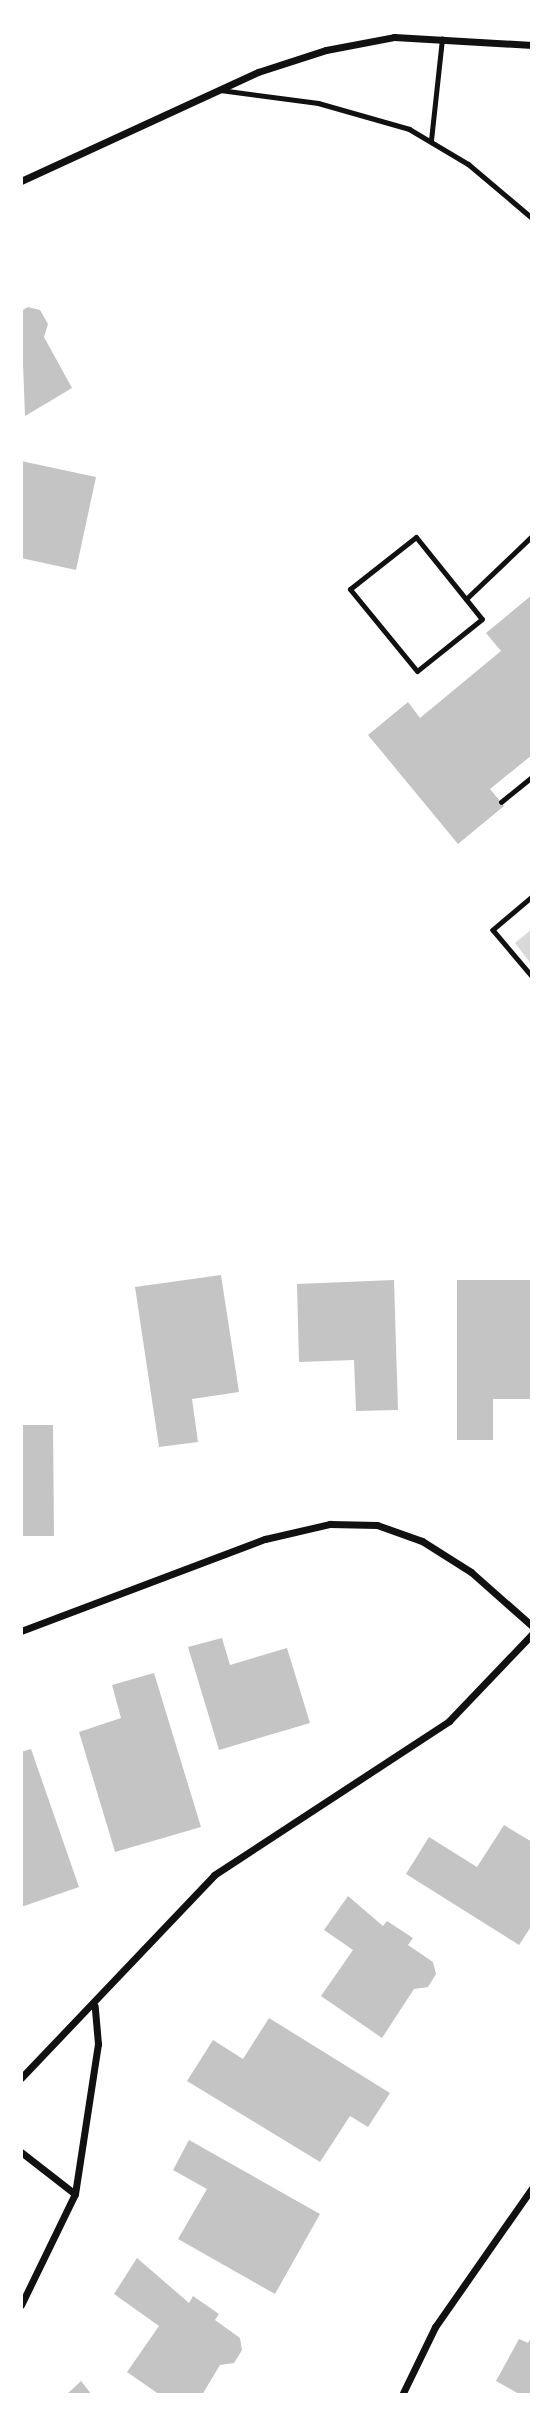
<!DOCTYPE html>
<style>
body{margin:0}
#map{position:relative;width:553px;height:2416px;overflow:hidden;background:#fff;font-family:Helvetica,sans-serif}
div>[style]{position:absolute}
.water>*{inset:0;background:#d9d9d9}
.building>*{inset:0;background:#c4c4c4}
.path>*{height:4.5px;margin:-2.25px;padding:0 2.25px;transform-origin:2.25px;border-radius:2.25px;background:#111}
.service>*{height:5px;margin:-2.5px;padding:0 2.5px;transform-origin:2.5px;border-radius:2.5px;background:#111}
.minor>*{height:7px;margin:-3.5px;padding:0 3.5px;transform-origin:3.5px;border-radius:3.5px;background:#111}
span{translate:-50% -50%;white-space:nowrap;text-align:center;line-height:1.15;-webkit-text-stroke:5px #fff;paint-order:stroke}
.frame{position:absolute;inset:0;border:23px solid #fff;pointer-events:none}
</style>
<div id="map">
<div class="water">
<i style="clip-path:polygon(532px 929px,532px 965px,515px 943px)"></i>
</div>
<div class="building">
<i style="clip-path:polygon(28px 307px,40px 310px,48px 324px,44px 337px,72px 388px,25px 416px,21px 311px)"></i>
<i style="clip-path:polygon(21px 461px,96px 477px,76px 570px,21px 558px)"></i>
<i style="clip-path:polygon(532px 595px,532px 755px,490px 789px,504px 806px,458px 844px,368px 735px,408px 702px,420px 718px,501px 651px,486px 633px)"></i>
<i style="clip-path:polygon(221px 1275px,239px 1392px,192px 1399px,198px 1442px,159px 1447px,135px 1287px)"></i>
<i style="clip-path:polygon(394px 1280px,398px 1410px,356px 1411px,354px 1360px,299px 1362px,297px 1284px)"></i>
<i style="clip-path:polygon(457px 1280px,532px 1280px,532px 1399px,493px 1399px,493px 1440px,457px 1440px)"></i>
<i style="clip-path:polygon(21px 1425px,53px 1425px,54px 1536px,21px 1536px)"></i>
<i style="clip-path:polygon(222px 1638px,230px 1665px,287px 1648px,310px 1723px,219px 1750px,188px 1647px)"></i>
<i style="clip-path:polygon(154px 1673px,201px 1827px,115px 1852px,79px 1732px,121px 1718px,112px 1685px)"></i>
<i style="clip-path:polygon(31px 1749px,79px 1887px,21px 1907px,21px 1752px)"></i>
<i style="clip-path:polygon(504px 1825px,532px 1842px,532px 1925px,519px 1945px,406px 1874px,429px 1837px,477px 1867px)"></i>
<i style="clip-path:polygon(348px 1896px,383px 1926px,387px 1921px,413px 1938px,408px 1945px,433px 1962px,436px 1974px,428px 1987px,414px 1989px,382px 2038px,321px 1996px,353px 1950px,324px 1930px)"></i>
<i style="clip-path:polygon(269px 2018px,390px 2093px,368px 2127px,350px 2116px,320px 2162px,187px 2081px,213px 2040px,243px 2059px)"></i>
<i style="clip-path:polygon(189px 2140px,320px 2214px,275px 2294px,178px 2239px,207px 2189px,173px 2170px)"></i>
<i style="clip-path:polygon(137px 2258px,189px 2303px,193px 2296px,219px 2314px,215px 2320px,240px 2338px,242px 2350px,234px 2363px,220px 2365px,202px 2395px,160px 2395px,127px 2372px,159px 2326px,114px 2294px)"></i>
<i style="clip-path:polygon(532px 2336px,532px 2395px,521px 2395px,496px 2381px,519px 2339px,528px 2343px)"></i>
<i style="clip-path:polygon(81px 2381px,92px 2395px,66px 2395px)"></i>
</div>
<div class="path">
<i style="left:501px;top:802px;width:40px;rotate:-39deg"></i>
<i style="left:532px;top:897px;width:51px;rotate:139.8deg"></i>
<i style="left:493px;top:930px;width:60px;rotate:49.7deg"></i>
</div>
<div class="service">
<i style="left:220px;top:90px;width:99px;rotate:7.6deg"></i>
<i style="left:318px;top:103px;width:95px;rotate:15.9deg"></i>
<i style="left:409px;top:129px;width:69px;rotate:30.7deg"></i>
<i style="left:468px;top:164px;width:84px;rotate:40.2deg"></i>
<i style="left:431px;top:140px;width:102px;rotate:-83.8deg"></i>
<i style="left:416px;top:537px;width:105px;rotate:51.2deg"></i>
<i style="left:482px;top:619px;width:83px;rotate:141.3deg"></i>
<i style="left:417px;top:671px;width:106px;rotate:-129.3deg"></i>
<i style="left:350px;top:589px;width:84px;rotate:-38.2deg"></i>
<i style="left:466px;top:599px;width:91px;rotate:-43.7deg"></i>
</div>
<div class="minor">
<i style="left:21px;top:181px;width:261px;rotate:-24.7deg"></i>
<i style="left:258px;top:72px;width:71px;rotate:-17.9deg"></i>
<i style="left:326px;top:50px;width:69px;rotate:-10.8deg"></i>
<i style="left:394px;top:37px;width:138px;rotate:3.3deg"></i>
<i style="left:21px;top:1631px;width:261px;rotate:-20.7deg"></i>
<i style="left:265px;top:1539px;width:67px;rotate:-13deg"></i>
<i style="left:330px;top:1524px;width:47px;rotate:1.2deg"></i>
<i style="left:377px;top:1525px;width:48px;rotate:19.6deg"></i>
<i style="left:422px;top:1541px;width:58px;rotate:32.3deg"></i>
<i style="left:471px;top:1572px;width:81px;rotate:41.5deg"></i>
<i style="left:21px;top:2078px;width:280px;rotate:-46.4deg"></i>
<i style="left:214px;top:1875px;width:281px;rotate:-33.2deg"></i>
<i style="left:449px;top:1721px;width:120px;rotate:-46.3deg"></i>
<i style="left:21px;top:2152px;width:68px;rotate:37.9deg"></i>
<i style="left:21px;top:2305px;width:123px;rotate:-64.1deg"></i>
<i style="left:75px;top:2194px;width:152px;rotate:-81.3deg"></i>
<i style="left:98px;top:2044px;width:38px;rotate:-95deg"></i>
<i style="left:402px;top:2395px;width:76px;rotate:-64.1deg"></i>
<i style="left:435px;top:2327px;width:169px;rotate:-55.1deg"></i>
</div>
<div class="frame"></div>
</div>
